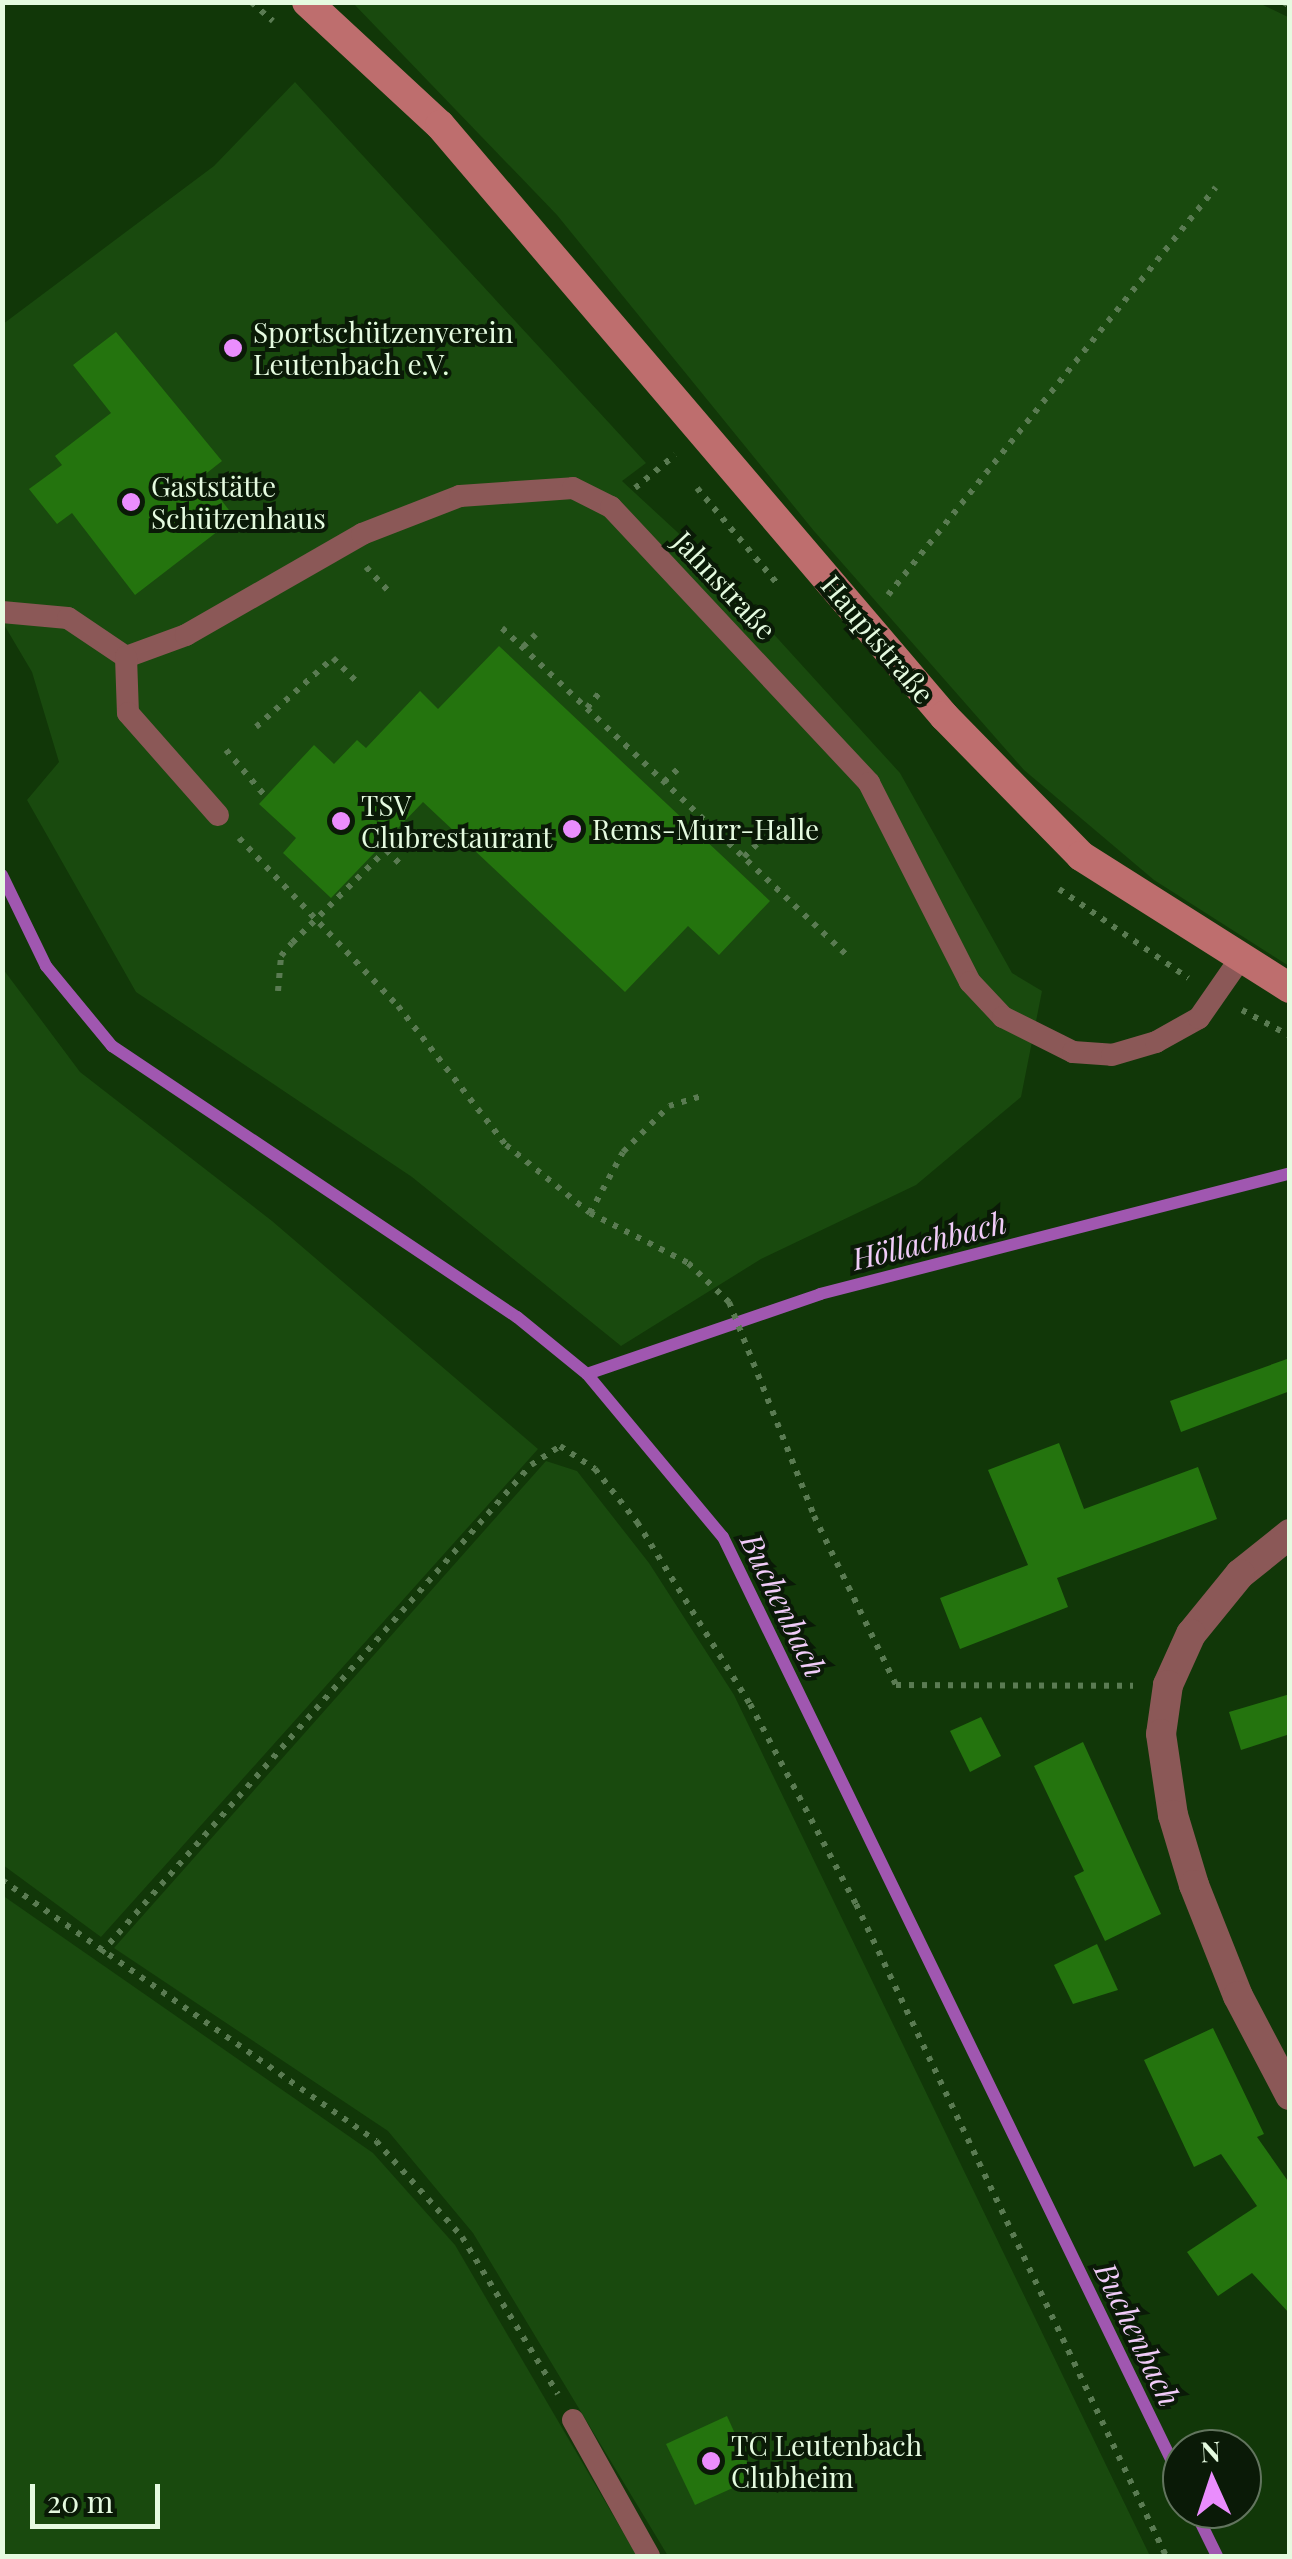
<!DOCTYPE html>
<meta charset="utf-8">
<style>
body{margin:0}
#map{position:relative;width:1292px;height:2559px;overflow:hidden;background:#113708;font-family:"Playfair Display",serif}
div>[style]{position:absolute}
.green>*{inset:0;background:#194a0e}
.stream>*{height:12px;margin:-6px;padding:0 6px;transform-origin:6px;border-radius:6px;background:#a057b0}
.building>*{inset:0;background:#24740e}
.path>*{height:6px;margin-top:-3px;transform-origin:0;background:repeating-linear-gradient(90deg,#5a7b52 0 5px,transparent 0 13px)}
.lane>*{height:22px;margin:-11px;padding:0 11px;transform-origin:11px;border-radius:11px;background:#8b5857}
.street>*{height:30px;margin:-15px;padding:0 15px;transform-origin:15px;border-radius:15px;background:#8b5857}
.secondary>*{height:30px;margin:-15px;padding:0 15px;transform-origin:15px;border-radius:15px;background:#be6e6e}
.dots>*{width:28px;height:28px;translate:-50% -50%;box-sizing:border-box;border:5px solid #0a1a07;border-radius:50%}
span{translate:-50% -50%;white-space:nowrap;text-align:center;line-height:1.15;-webkit-text-stroke:8px #0a1a07;paint-order:stroke}
.poi-label{font-size:28px;color:#e5fbe0}
.left{translate:0 -50%;text-align:left}
.street-label{font-size:28px;color:#e5fbe0}
.water-label{font-size:30px;color:#f1ccf9;font-style:italic}
.frame{position:absolute;inset:0;border:5px solid #e5fbe0;pointer-events:none}
.north{position:absolute;left:1162px;top:2429px;width:100px;height:100px;box-sizing:border-box;background:#0a1a07;border:2px solid #62745e;border-radius:50%;rotate:357deg;font-size:28px;font-weight:700;line-height:40px;text-align:center;color:#e5fbe0}
.north::after{content:'';display:block;margin:auto;width:35px;height:45px;background:#ea8dfd;clip-path:polygon(50% 0,100% 100%,50% 72%,0 100%)}
.scale{position:absolute;left:30px;top:2484px;width:130px;height:45px;box-sizing:border-box;border:5px solid #e5fbe0;border-top:0;padding-left:12px;font-size:30px;line-height:35px;white-space:nowrap;color:#e5fbe0;-webkit-text-stroke:8px #0a1a07;paint-order:stroke}
</style>
<div id="map">
<div class="green">
<i style="clip-path:polygon(1259px 3px,1290px 18px,1289px 966px,1154px 880px,1024px 770px,814px 531px,557px 215px,353px 3px)"></i>
<i style="clip-path:polygon(295px 82px,646px 463px,622px 481px,701px 554px,900px 773px,1012px 973px,1042px 991px,1021px 1097px,916px 1185px,761px 1259px,621px 1346px,412px 1177px,136px 992px,27px 800px,59px 762px,32px 672px,3px 623px,3px 324px,214px 166px)"></i>
<i style="clip-path:polygon(3px 969px,80px 1072px,272px 1221px,538px 1449px,101px 1937px,3px 1865px)"></i>
<i style="clip-path:polygon(546px 1461px,577px 1471px,649px 1563px,734px 1695px,1150px 2556px,668px 2556px,473px 2233px,388px 2131px,114px 1948px)"></i>
<i style="clip-path:polygon(2px 1895px,373px 2153px,455px 2245px,637px 2556px,3px 2556px)"></i>
</div>
<div class="stream">
<i style="left:2px;top:875px;width:101px;rotate:64.2deg"></i>
<i style="left:46px;top:966px;width:104px;rotate:50.5deg"></i>
<i style="left:112px;top:1046px;width:487px;rotate:33.8deg"></i>
<i style="left:517px;top:1317px;width:90px;rotate:39.2deg"></i>
<i style="left:587px;top:1374px;width:212px;rotate:50.2deg"></i>
<i style="left:723px;top:1537px;width:1051px;rotate:64.09deg"></i>
<i style="left:587px;top:1374px;width:246px;rotate:-18.9deg"></i>
<i style="left:820px;top:1294px;width:485px;rotate:-14.4deg"></i>
<i style="left:1194px;top:2509px;width:52px;rotate:63.9deg"></i>
</div>
<div class="building">
<i style="clip-path:polygon(116px 332px,222px 461px,203px 476px,235px 518px,135px 595px,72px 513px,57px 524px,29px 489px,62px 465px,55px 456px,111px 413px,73px 365px)"></i>
<i style="clip-path:polygon(499px 646px,770px 901px,719px 955px,688px 926px,625px 992px,423px 802px,331px 898px,283px 853px,296px 838px,259px 804px,314px 745px,334px 764px,357px 740px,366px 748px,420px 691px,438px 709px)"></i>
<i style="clip-path:polygon(1287px 1359px,1290px 1391px,1181px 1432px,1170px 1401px)"></i>
<i style="clip-path:polygon(1059px 1443px,1084px 1509px,1198px 1467px,1217px 1519px,1057px 1578px,1068px 1607px,960px 1649px,940px 1598px,1028px 1565px,988px 1470px)"></i>
<i style="clip-path:polygon(1290px 1694px,1290px 1734px,1241px 1750px,1229px 1712px)"></i>
<i style="clip-path:polygon(981px 1717px,1001px 1756px,970px 1772px,950px 1731px)"></i>
<i style="clip-path:polygon(1083px 1742px,1161px 1914px,1105px 1941px,1074px 1876px,1084px 1871px,1034px 1766px)"></i>
<i style="clip-path:polygon(1097px 1944px,1118px 1990px,1073px 2004px,1054px 1965px)"></i>
<i style="clip-path:polygon(1213px 2028px,1264px 2134px,1257px 2137px,1290px 2184px,1290px 2314px,1252px 2273px,1218px 2296px,1187px 2252px,1257px 2206px,1221px 2154px,1194px 2167px,1144px 2060px)"></i>
<i style="clip-path:polygon(727px 2416px,755px 2478px,695px 2505px,666px 2444px)"></i>
</div>
<div class="path">
<i style="left:251px;top:2px;width:29px;rotate:41deg"></i>
<i style="left:1283px;top:2px;width:8px;rotate:30deg"></i>
<i style="left:635px;top:488px;width:52px;rotate:-39.5deg"></i>
<i style="left:697px;top:488px;width:123px;rotate:50deg"></i>
<i style="left:366px;top:567px;width:35px;rotate:47deg"></i>
<i style="left:888px;top:595px;width:523px;rotate:-51.2deg"></i>
<i style="left:502px;top:628px;width:480px;rotate:43.5deg"></i>
<i style="left:523px;top:647px;width:18px;rotate:-45deg"></i>
<i style="left:587px;top:708px;width:22px;rotate:-51deg"></i>
<i style="left:256px;top:727px;width:103px;rotate:-41.9deg"></i>
<i style="left:333px;top:658px;width:33px;rotate:45deg"></i>
<i style="left:226px;top:750px;width:62px;rotate:49.6deg"></i>
<i style="left:664px;top:782px;width:22px;rotate:-43deg"></i>
<i style="left:239px;top:838px;width:231px;rotate:46.6deg"></i>
<i style="left:398px;top:1006px;width:176px;rotate:52.2deg"></i>
<i style="left:506px;top:1145px;width:108px;rotate:39deg"></i>
<i style="left:590px;top:1213px;width:110px;rotate:27deg"></i>
<i style="left:688px;top:1263px;width:57px;rotate:43.6deg"></i>
<i style="left:729px;top:1302px;width:230px;rotate:68.3deg"></i>
<i style="left:814px;top:1516px;width:188px;rotate:64.1deg"></i>
<i style="left:896px;top:1685px;width:237px;rotate:0.2deg"></i>
<i style="left:744px;top:857px;width:30px;rotate:-45deg"></i>
<i style="left:1059px;top:889px;width:157px;rotate:34.6deg"></i>
<i style="left:278px;top:991px;width:35px;rotate:-85deg"></i>
<i style="left:281px;top:956px;width:17px;rotate:-50deg"></i>
<i style="left:292px;top:943px;width:132px;rotate:-44.7deg"></i>
<i style="left:386px;top:850px;width:20px;rotate:45deg"></i>
<i style="left:1242px;top:1010px;width:55px;rotate:28.4deg"></i>
<i style="left:590px;top:1213px;width:69px;rotate:-61.6deg"></i>
<i style="left:623px;top:1152px;width:65px;rotate:-45deg"></i>
<i style="left:669px;top:1106px;width:38px;rotate:-17deg"></i>
<i style="left:2px;top:1880px;width:456px;rotate:34.9deg"></i>
<i style="left:376px;top:2141px;width:129px;rotate:48.1deg"></i>
<i style="left:462px;top:2237px;width:184px;rotate:58.6deg"></i>
<i style="left:101px;top:1953px;width:650px;rotate:-48.62deg"></i>
<i style="left:531px;top:1465px;width:35px;rotate:-33deg"></i>
<i style="left:560px;top:1446px;width:42px;rotate:33.3deg"></i>
<i style="left:595px;top:1469px;width:68px;rotate:51.6deg"></i>
<i style="left:637px;top:1522px;width:214px;rotate:58.2deg"></i>
<i style="left:750px;top:1704px;width:226px;rotate:62.1deg"></i>
<i style="left:856px;top:1904px;width:722px;rotate:64.57deg"></i>
</div>
<div class="lane">
<i style="left:2px;top:612px;width:66px;rotate:5.2deg"></i>
<i style="left:68px;top:618px;width:70px;rotate:33.9deg"></i>
<i style="left:126px;top:657px;width:64px;rotate:-20.1deg"></i>
<i style="left:186px;top:635px;width:203px;rotate:-29.8deg"></i>
<i style="left:362px;top:534px;width:105px;rotate:-21.2deg"></i>
<i style="left:460px;top:496px;width:113px;rotate:-4deg"></i>
<i style="left:573px;top:488px;width:42px;rotate:26.6deg"></i>
<i style="left:611px;top:507px;width:378px;rotate:46.9deg"></i>
<i style="left:869px;top:783px;width:223px;rotate:63.1deg"></i>
<i style="left:970px;top:982px;width:48px;rotate:46.7deg"></i>
<i style="left:1003px;top:1017px;width:78px;rotate:26.6deg"></i>
<i style="left:1073px;top:1052px;width:39px;rotate:4deg"></i>
<i style="left:1112px;top:1055px;width:46px;rotate:-16.5deg"></i>
<i style="left:1156px;top:1042px;width:49px;rotate:-29.2deg"></i>
<i style="left:1199px;top:1018px;width:72px;rotate:-55.2deg"></i>
<i style="left:126px;top:657px;width:56px;rotate:88deg"></i>
<i style="left:128px;top:713px;width:136px;rotate:48.6deg"></i>
<i style="left:573px;top:2420px;width:156px;rotate:60.8deg"></i>
</div>
<div class="street">
<i style="left:1290px;top:1534px;width:64px;rotate:141.3deg"></i>
<i style="left:1240px;top:1574px;width:77px;rotate:129.2deg"></i>
<i style="left:1191px;top:1634px;width:56px;rotate:114.3deg"></i>
<i style="left:1168px;top:1685px;width:49px;rotate:98.1deg"></i>
<i style="left:1161px;top:1734px;width:82px;rotate:81.6deg"></i>
<i style="left:1173px;top:1815px;width:73px;rotate:73.3deg"></i>
<i style="left:1194px;top:1885px;width:119px;rotate:68.4deg"></i>
<i style="left:1238px;top:1996px;width:112px;rotate:62.3deg"></i>
</div>
<div class="secondary">
<i style="left:307px;top:2px;width:181px;rotate:42.8deg"></i>
<i style="left:440px;top:125px;width:777px;rotate:49.54deg"></i>
<i style="left:944px;top:716px;width:196px;rotate:45.6deg"></i>
<i style="left:1081px;top:856px;width:247px;rotate:32.3deg"></i>
</div>
<div class="dots">
<i style="left:233px;top:348px;background:#ea8dfd"></i>
<i style="left:131px;top:502px;background:#ea8dfd"></i>
<i style="left:341px;top:821px;background:#ea8dfd"></i>
<i style="left:572px;top:829px;background:#ea8dfd"></i>
<i style="left:711px;top:2461px;background:#ea8dfd"></i>
</div>
<div class="poi-label">
<span class="left" style="left:253px;top:348px">Sportschützenverein<br>Leutenbach e.V.</span>
<span class="left" style="left:151px;top:502px">Gaststätte<br>Schützenhaus</span>
<span class="left" style="left:361px;top:821px">TSV<br>Clubrestaurant</span>
<span class="left" style="left:592px;top:829px">Rems-Murr-Halle</span>
<span class="left" style="left:731px;top:2461px">TC Leutenbach<br>Clubheim</span>
</div>
<div class="street-label">
<span style="left:725px;top:585px;rotate:47deg">Jahnstraße</span>
<span style="left:878px;top:639px;rotate:50deg">Hauptstraße</span>
</div>
<div class="water-label">
<span style="left:929px;top:1240px;rotate:-14deg">Höllachbach</span>
<span style="left:784px;top:1605px;rotate:64deg">Buchenbach</span>
<span style="left:1138px;top:2334px;rotate:64deg">Buchenbach</span>
</div>
<div class="frame"></div>
<div class="north">N</div>
<div class="scale">20 m</div>
</div>
